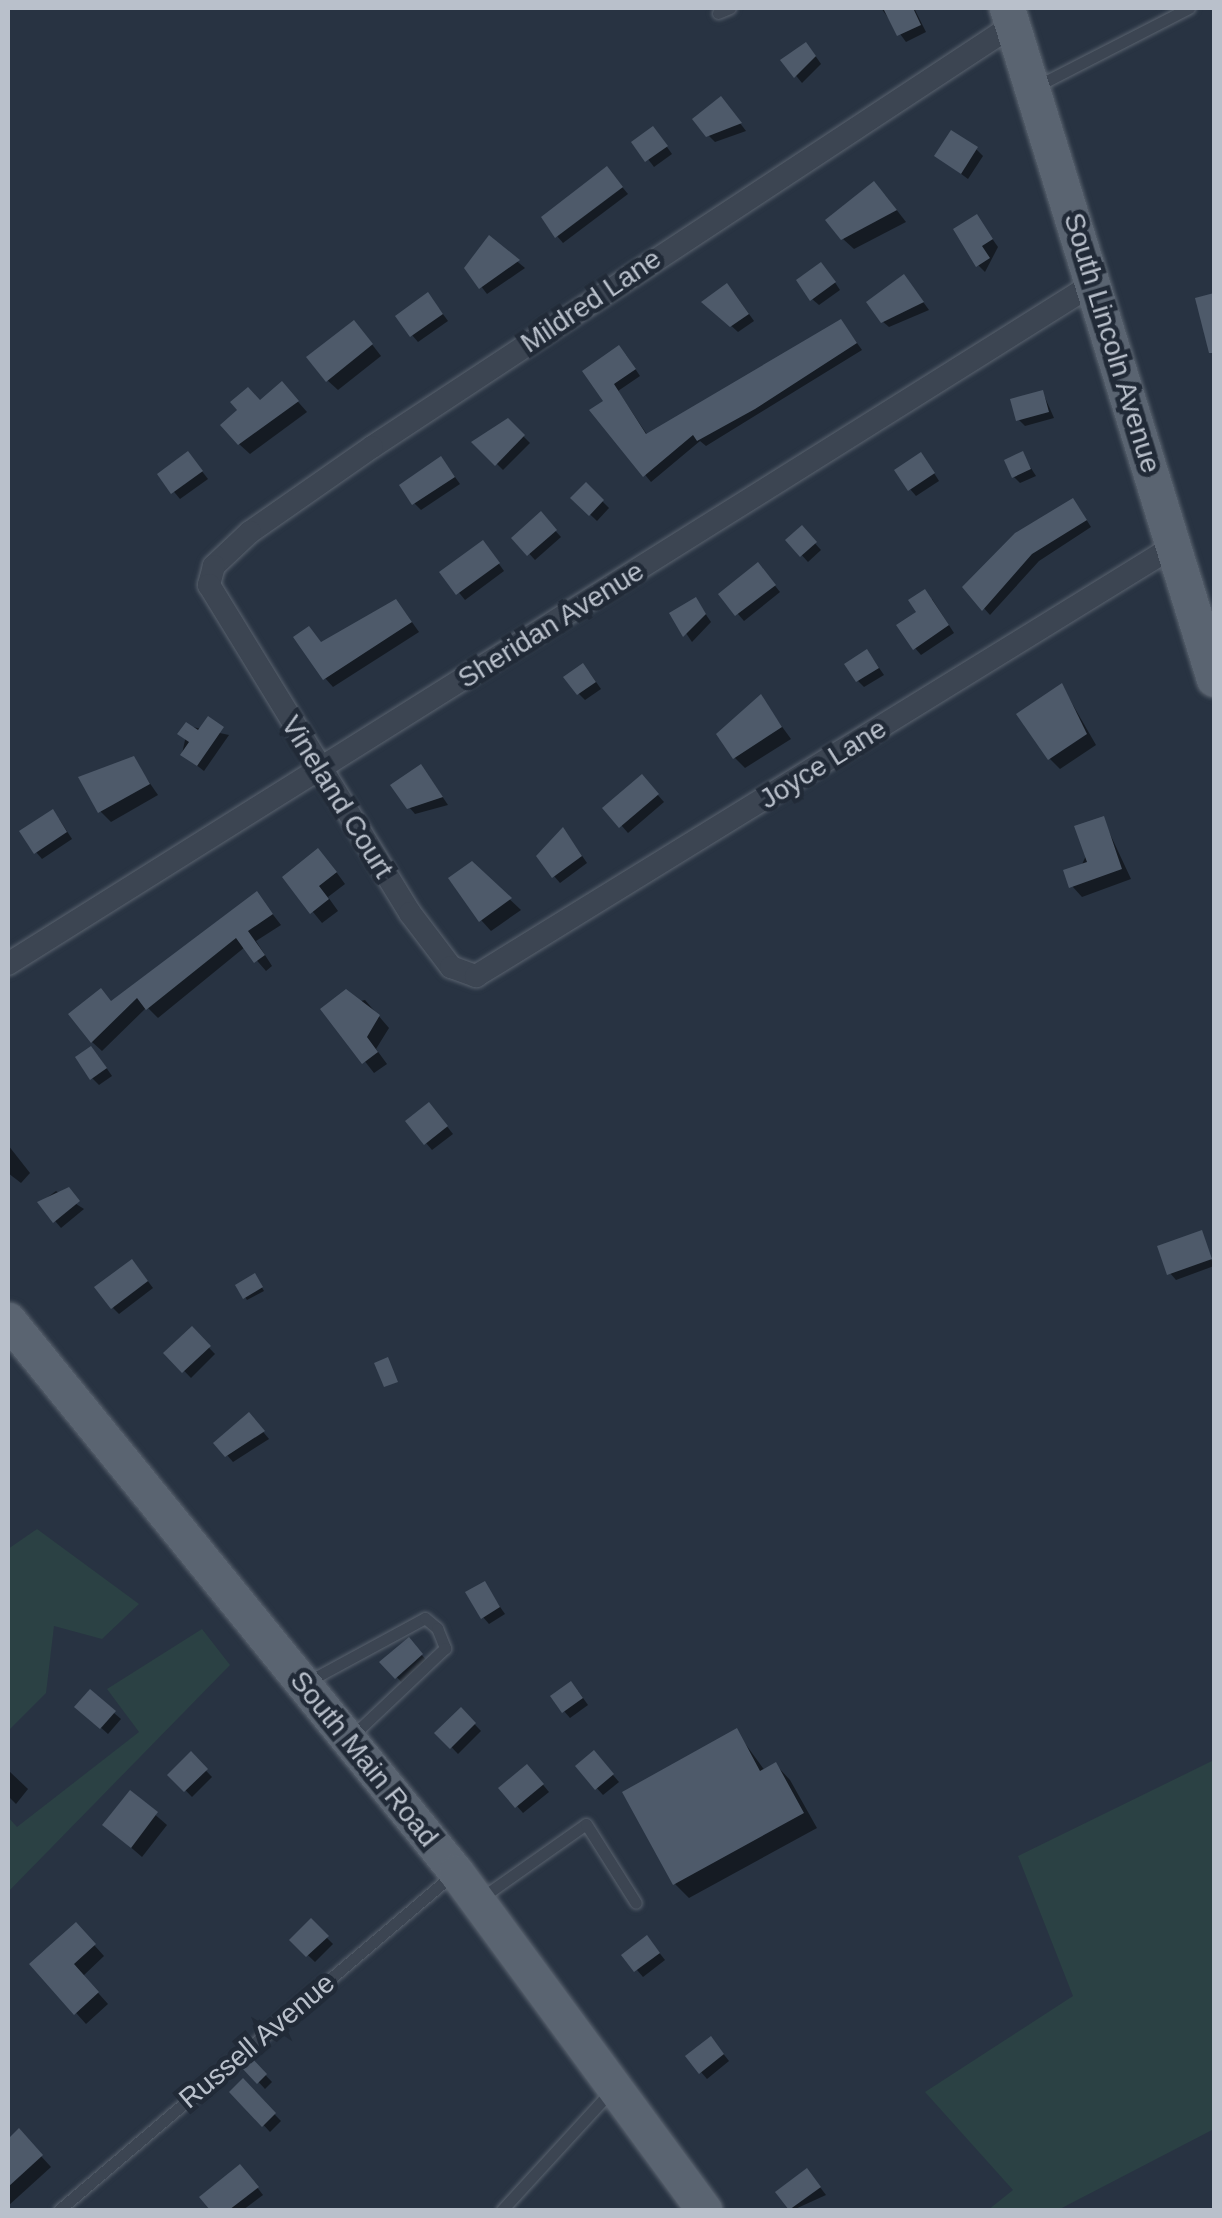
<!DOCTYPE html>
<style>
body{margin:0}
#map{position:relative;width:1222px;height:2218px;overflow:hidden;background:#283342;font-family:Helvetica,sans-serif}
div>[style]{position:absolute}
.green>*{inset:0;background:#2b4144}
.shadow>*{inset:0;background:#0007}
.building>*{inset:0;background:#4e5a6a}
.roads{filter:drop-shadow(0 0 2px #5a636f) drop-shadow(0 0 2px #5a636f)}
.lane>*{height:11px;margin:-5.5px;padding:0 5.5px;transform-origin:5.5px;border-radius:5.5px;background:#3c4552}
.street>*{height:22px;margin:-11px;padding:0 11px;transform-origin:11px;border-radius:11px;background:#3c4552}
.primary>*{height:35px;margin:-17.5px;padding:0 17.5px;transform-origin:17.5px;border-radius:17.5px;background:#5a6471}
span{translate:-50% -50%;white-space:nowrap;text-align:center;line-height:1.15;-webkit-text-stroke:9px #212a37;paint-order:stroke}
.street-label{font-size:28px;color:#b9c0cb}
.frame{position:absolute;inset:0;border:10px solid #b9c0cb;pointer-events:none}
</style>
<div id="map">
<div class="green">
<i style="clip-path:polygon(37px 1529px,139px 1604px,102px 1639px,54px 1626px,46px 1693px,8px 1731px,8px 1549px)"></i>
<i style="clip-path:polygon(202px 1629px,230px 1665px,8px 1892px,8px 1817px,17px 1827px,139px 1732px,107px 1689px)"></i>
<i style="clip-path:polygon(1214px 1760px,1214px 2129px,1058px 2210px,988px 2210px,1013px 2190px,925px 2092px,1073px 1996px,1018px 1856px)"></i>
</div>
<div class="shadow">
<i style="clip-path:polygon(881px 8px,914px 8px,926px 32px,906px 42px)"></i>
<i style="clip-path:polygon(812px 51px,821px 64px,802px 83px,784px 61px)"></i>
<i style="clip-path:polygon(727px 106px,746px 131px,715px 142px,708px 135px)"></i>
<i style="clip-path:polygon(659px 136px,672px 154px,654px 167px,635px 142px)"></i>
<i style="clip-path:polygon(976px 149px,983px 156px,968px 179px,937px 156px)"></i>
<i style="clip-path:polygon(613px 176px,628px 194px,563px 243px,557px 236px)"></i>
<i style="clip-path:polygon(885px 195px,906px 222px,854px 249px,843px 239px)"></i>
<i style="clip-path:polygon(977px 217px,998px 247px,985px 272px,978px 265px)"></i>
<i style="clip-path:polygon(489px 238px,525px 268px,487px 294px,467px 268px)"></i>
<i style="clip-path:polygon(828px 272px,840px 290px,819px 305px,812px 299px)"></i>
<i style="clip-path:polygon(910px 284px,929px 310px,889px 327px,882px 321px)"></i>
<i style="clip-path:polygon(734px 293px,754px 321px,738px 332px,705px 302px)"></i>
<i style="clip-path:polygon(434px 302px,448px 321px,418px 342px,412px 335px)"></i>
<i style="clip-path:polygon(847px 329px,862px 350px,706px 446px,700px 441px,651px 482px,592px 411px,606px 402px,626px 355px,640px 376px,618px 391px,648px 436px)"></i>
<i style="clip-path:polygon(364px 334px,381px 356px,338px 390px,327px 380px)"></i>
<i style="clip-path:polygon(1043px 393px,1054px 418px,1025px 426px,1018px 419px)"></i>
<i style="clip-path:polygon(292px 395px,307px 412px,250px 454px,239px 444px,260px 403px)"></i>
<i style="clip-path:polygon(508px 421px,530px 443px,503px 470px,475px 442px)"></i>
<i style="clip-path:polygon(1022px 454px,1036px 476px,1020px 483px,1014px 477px)"></i>
<i style="clip-path:polygon(194px 461px,208px 479px,180px 499px,160px 475px)"></i>
<i style="clip-path:polygon(927px 462px,939px 481px,916px 496px,910px 489px)"></i>
<i style="clip-path:polygon(447px 466px,460px 484px,421px 510px,414px 503px)"></i>
<i style="clip-path:polygon(586px 485px,609px 508px,597px 521px,573px 498px)"></i>
<i style="clip-path:polygon(1079px 508px,1091px 527px,1039px 561px,990px 615px,965px 587px)"></i>
<i style="clip-path:polygon(541px 515px,561px 537px,535px 560px,515px 538px)"></i>
<i style="clip-path:polygon(801px 528px,821px 550px,808px 562px,788px 540px)"></i>
<i style="clip-path:polygon(489px 550px,504px 571px,465px 600px,443px 573px)"></i>
<i style="clip-path:polygon(764px 572px,780px 592px,744px 621px,721px 594px)"></i>
<i style="clip-path:polygon(932px 599px,954px 633px,921px 655px,915px 648px)"></i>
<i style="clip-path:polygon(696px 600px,711px 622px,692px 642px,673px 614px)"></i>
<i style="clip-path:polygon(404px 611px,419px 632px,333px 687px,325px 678px,322px 644px)"></i>
<i style="clip-path:polygon(873px 659px,884px 675px,864px 687px,858px 681px)"></i>
<i style="clip-path:polygon(589px 672px,601px 689px,585px 700px,579px 694px)"></i>
<i style="clip-path:polygon(1062px 686px,1096px 745px,1060px 769px,1050px 759px)"></i>
<i style="clip-path:polygon(761px 698px,791px 739px,745px 768px,735px 758px)"></i>
<i style="clip-path:polygon(188px 726px,229px 735px,204px 771px,182px 754px)"></i>
<i style="clip-path:polygon(133px 759px,158px 795px,111px 822px,100px 811px)"></i>
<i style="clip-path:polygon(427px 774px,448px 805px,415px 814px,409px 807px)"></i>
<i style="clip-path:polygon(648px 784px,664px 802px,628px 833px,606px 808px)"></i>
<i style="clip-path:polygon(59px 819px,72px 839px,42px 859px,36px 852px)"></i>
<i style="clip-path:polygon(1103px 819px,1131px 879px,1082px 897px,1072px 886px)"></i>
<i style="clip-path:polygon(569px 837px,587px 863px,560px 883px,554px 876px)"></i>
<i style="clip-path:polygon(329px 862px,345px 884px,328px 897px,338px 911px,322px 923px,285px 878px)"></i>
<i style="clip-path:polygon(472px 864px,521px 910px,491px 931px,481px 920px)"></i>
<i style="clip-path:polygon(257px 894px,281px 925px,256px 941px,272px 966px,266px 971px,245px 947px,158px 1018px,147px 1007px,102px 1051px,92px 1042px,72px 1014px,112px 1003px)"></i>
<i style="clip-path:polygon(365px 1000px,389px 1028px,376px 1049px,387px 1064px,374px 1073px,324px 1009px)"></i>
<i style="clip-path:polygon(98px 1056px,112px 1076px,99px 1085px,92px 1078px)"></i>
<i style="clip-path:polygon(435px 1111px,453px 1134px,432px 1150px,426px 1143px)"></i>
<i style="clip-path:polygon(8px 1145px,30px 1173px,21px 1183px,8px 1173px)"></i>
<i style="clip-path:polygon(56px 1191px,84px 1209px,61px 1228px,40px 1203px)"></i>
<i style="clip-path:polygon(1201px 1233px,1214px 1266px,1176px 1280px,1170px 1273px)"></i>
<i style="clip-path:polygon(138px 1268px,153px 1288px,119px 1314px,113px 1308px)"></i>
<i style="clip-path:polygon(257px 1279px,264px 1291px,247px 1300px,245px 1297px)"></i>
<i style="clip-path:polygon(192px 1330px,215px 1354px,191px 1378px,167px 1353px)"></i>
<i style="clip-path:polygon(255px 1422px,269px 1439px,233px 1462px,227px 1455px)"></i>
<i style="clip-path:polygon(484px 1584px,505px 1614px,489px 1624px,483px 1617px)"></i>
<i style="clip-path:polygon(409px 1641px,428px 1662px,403px 1684px,383px 1662px)"></i>
<i style="clip-path:polygon(578px 1691px,588px 1705px,570px 1718px,564px 1711px)"></i>
<i style="clip-path:polygon(78px 1707px,114px 1713px,121px 1719px,108px 1734px)"></i>
<i style="clip-path:polygon(461px 1710px,481px 1731px,458px 1754px,438px 1733px)"></i>
<i style="clip-path:polygon(736px 1731px,765px 1771px,776px 1765px,790px 1780px,817px 1828px,689px 1898px,675px 1884px)"></i>
<i style="clip-path:polygon(191px 1755px,212px 1777px,192px 1797px,171px 1775px)"></i>
<i style="clip-path:polygon(600px 1760px,619px 1782px,603px 1795px,578px 1767px)"></i>
<i style="clip-path:polygon(8px 1770px,28px 1789px,16px 1804px,8px 1796px)"></i>
<i style="clip-path:polygon(534px 1774px,549px 1792px,523px 1813px,502px 1789px)"></i>
<i style="clip-path:polygon(130px 1793px,167px 1825px,142px 1857px,105px 1825px)"></i>
<i style="clip-path:polygon(311px 1922px,333px 1944px,315px 1962px,292px 1940px)"></i>
<i style="clip-path:polygon(86px 1936px,104px 1956px,83px 1976px,108px 2004px,86px 2024px,33px 1965px)"></i>
<i style="clip-path:polygon(653px 1945px,665px 1960px,643px 1977px,625px 1956px)"></i>
<i style="clip-path:polygon(717px 2046px,729px 2061px,707px 2079px,701px 2072px)"></i>
<i style="clip-path:polygon(252px 2061px,272px 2082px,265px 2089px,245px 2067px)"></i>
<i style="clip-path:polygon(243px 2082px,281px 2121px,270px 2132px,233px 2092px)"></i>
<i style="clip-path:polygon(19px 2132px,51px 2167px,8px 2206px,8px 2142px)"></i>
<i style="clip-path:polygon(247px 2174px,263px 2195px,243px 2210px,213px 2210px,202px 2197px)"></i>
<i style="clip-path:polygon(813px 2178px,826px 2195px,793px 2210px,779px 2192px)"></i>
</div>
<div class="building">
<i style="clip-path:polygon(883px 8px,913px 8px,921px 25px,897px 36px)"></i>
<i style="clip-path:polygon(806px 42px,816px 56px,794px 78px,780px 60px)"></i>
<i style="clip-path:polygon(721px 96px,742px 123px,706px 137px,692px 119px)"></i>
<i style="clip-path:polygon(653px 126px,668px 146px,645px 162px,631px 142px)"></i>
<i style="clip-path:polygon(951px 130px,978px 147px,961px 174px,934px 156px)"></i>
<i style="clip-path:polygon(607px 166px,623px 187px,555px 238px,541px 217px)"></i>
<i style="clip-path:polygon(874px 181px,897px 210px,841px 240px,825px 220px)"></i>
<i style="clip-path:polygon(977px 214px,993px 239px,982px 246px,990px 258px,976px 267px,953px 229px)"></i>
<i style="clip-path:polygon(489px 235px,520px 260px,479px 289px,464px 268px)"></i>
<i style="clip-path:polygon(821px 262px,836px 282px,810px 301px,796px 280px)"></i>
<i style="clip-path:polygon(904px 274px,924px 302px,881px 323px,866px 302px)"></i>
<i style="clip-path:polygon(727px 283px,749px 314px,730px 327px,701px 302px)"></i>
<i style="clip-path:polygon(428px 292px,443px 314px,410px 337px,395px 316px)"></i>
<i style="clip-path:polygon(1214px 293px,1214px 353px,1209px 353px,1195px 298px)"></i>
<i style="clip-path:polygon(841px 319px,857px 343px,755px 409px,697px 441px,693px 435px,643px 477px,589px 410px,603px 401px,582px 371px,619px 345px,636px 369px,614px 384px,646px 434px)"></i>
<i style="clip-path:polygon(354px 320px,373px 344px,326px 382px,306px 357px)"></i>
<i style="clip-path:polygon(282px 381px,299px 401px,238px 445px,220px 425px,237px 410px,230px 402px,248px 387px,260px 400px)"></i>
<i style="clip-path:polygon(1043px 390px,1049px 412px,1016px 421px,1010px 399px)"></i>
<i style="clip-path:polygon(508px 418px,525px 435px,495px 466px,471px 442px)"></i>
<i style="clip-path:polygon(188px 451px,203px 471px,171px 494px,157px 474px)"></i>
<i style="clip-path:polygon(1023px 451px,1031px 469px,1012px 478px,1004px 460px)"></i>
<i style="clip-path:polygon(921px 452px,935px 473px,908px 491px,894px 470px)"></i>
<i style="clip-path:polygon(441px 456px,455px 477px,412px 505px,399px 485px)"></i>
<i style="clip-path:polygon(586px 482px,604px 500px,589px 516px,570px 498px)"></i>
<i style="clip-path:polygon(1073px 498px,1087px 520px,1032px 554px,982px 611px,962px 587px,1015px 533px)"></i>
<i style="clip-path:polygon(541px 511px,557px 530px,527px 556px,511px 538px)"></i>
<i style="clip-path:polygon(802px 525px,817px 542px,800px 557px,785px 540px)"></i>
<i style="clip-path:polygon(483px 540px,500px 563px,456px 595px,439px 572px)"></i>
<i style="clip-path:polygon(758px 562px,776px 585px,735px 616px,718px 594px)"></i>
<i style="clip-path:polygon(925px 589px,949px 625px,913px 650px,896px 625px,916px 612px,908px 600px)"></i>
<i style="clip-path:polygon(696px 597px,706px 614px,683px 637px,669px 613px)"></i>
<i style="clip-path:polygon(396px 599px,412px 622px,323px 680px,293px 637px,309px 626px,321px 642px)"></i>
<i style="clip-path:polygon(867px 649px,879px 668px,856px 682px,844px 664px)"></i>
<i style="clip-path:polygon(583px 663px,596px 682px,577px 695px,563px 677px)"></i>
<i style="clip-path:polygon(1062px 683px,1087px 734px,1048px 760px,1016px 714px)"></i>
<i style="clip-path:polygon(761px 694px,782px 727px,733px 759px,716px 734px)"></i>
<i style="clip-path:polygon(208px 716px,224px 727px,197px 766px,180px 755px,189px 742px,177px 734px,186px 722px,198px 730px)"></i>
<i style="clip-path:polygon(134px 756px,150px 784px,98px 813px,78px 777px)"></i>
<i style="clip-path:polygon(421px 764px,443px 797px,407px 809px,390px 785px)"></i>
<i style="clip-path:polygon(642px 774px,659px 794px,619px 828px,602px 808px)"></i>
<i style="clip-path:polygon(53px 809px,67px 832px,34px 854px,19px 831px)"></i>
<i style="clip-path:polygon(1104px 816px,1122px 869px,1069px 888px,1063px 870px,1087px 862px,1074px 826px)"></i>
<i style="clip-path:polygon(563px 827px,582px 856px,552px 878px,536px 856px)"></i>
<i style="clip-path:polygon(318px 848px,337px 872px,319px 886px,329px 899px,310px 914px,282px 877px)"></i>
<i style="clip-path:polygon(472px 861px,512px 898px,479px 922px,448px 878px)"></i>
<i style="clip-path:polygon(257px 891px,273px 914px,248px 931px,265px 955px,254px 963px,236px 938px,146px 1010px,137px 998px,91px 1043px,68px 1014px,101px 988px,111px 1001px)"></i>
<i style="clip-path:polygon(346px 989px,380px 1015px,367px 1037px,378px 1052px,362px 1064px,320px 1009px)"></i>
<i style="clip-path:polygon(91px 1046px,107px 1068px,90px 1080px,75px 1057px)"></i>
<i style="clip-path:polygon(429px 1102px,448px 1126px,424px 1145px,405px 1121px)"></i>
<i style="clip-path:polygon(69px 1187px,80px 1201px,53px 1223px,37px 1202px)"></i>
<i style="clip-path:polygon(1202px 1230px,1212px 1259px,1167px 1275px,1157px 1246px)"></i>
<i style="clip-path:polygon(132px 1259px,148px 1281px,111px 1309px,94px 1287px)"></i>
<i style="clip-path:polygon(255px 1273px,263px 1287px,243px 1299px,235px 1285px)"></i>
<i style="clip-path:polygon(192px 1326px,211px 1346px,182px 1373px,163px 1353px)"></i>
<i style="clip-path:polygon(388px 1357px,398px 1382px,384px 1387px,374px 1363px)"></i>
<i style="clip-path:polygon(249px 1412px,265px 1431px,225px 1457px,213px 1443px)"></i>
<i style="clip-path:polygon(485px 1581px,500px 1607px,481px 1619px,465px 1592px)"></i>
<i style="clip-path:polygon(409px 1637px,423px 1654px,395px 1679px,379px 1662px)"></i>
<i style="clip-path:polygon(571px 1681px,583px 1698px,562px 1713px,550px 1696px)"></i>
<i style="clip-path:polygon(90px 1689px,116px 1711px,100px 1729px,74px 1707px)"></i>
<i style="clip-path:polygon(461px 1707px,476px 1723px,450px 1749px,434px 1733px)"></i>
<i style="clip-path:polygon(737px 1728px,760px 1771px,776px 1762px,804px 1813px,673px 1885px,622px 1792px)"></i>
<i style="clip-path:polygon(594px 1750px,614px 1774px,595px 1790px,575px 1766px)"></i>
<i style="clip-path:polygon(191px 1751px,208px 1769px,184px 1792px,167px 1775px)"></i>
<i style="clip-path:polygon(527px 1764px,544px 1784px,515px 1808px,498px 1788px)"></i>
<i style="clip-path:polygon(130px 1790px,158px 1812px,131px 1848px,102px 1825px)"></i>
<i style="clip-path:polygon(311px 1918px,329px 1936px,306px 1957px,289px 1940px)"></i>
<i style="clip-path:polygon(76px 1922px,96px 1944px,74px 1964px,99px 1992px,74px 2015px,29px 1964px)"></i>
<i style="clip-path:polygon(647px 1935px,660px 1953px,634px 1972px,621px 1955px)"></i>
<i style="clip-path:polygon(711px 2036px,724px 2054px,699px 2074px,685px 2056px)"></i>
<i style="clip-path:polygon(252px 2058px,267px 2074px,257px 2084px,241px 2067px)"></i>
<i style="clip-path:polygon(243px 2078px,276px 2113px,262px 2127px,229px 2092px)"></i>
<i style="clip-path:polygon(19px 2128px,43px 2155px,8px 2187px,8px 2139px)"></i>
<i style="clip-path:polygon(240px 2164px,259px 2187px,229px 2210px,210px 2210px,199px 2197px)"></i>
<i style="clip-path:polygon(807px 2168px,821px 2187px,789px 2210px,775px 2192px)"></i>
</div>
<div class="roads">
<div class="lane">
<i style="left:718px;top:13px;width:13px;rotate:-23deg"></i>
<i style="left:1037px;top:86px;width:171px;rotate:-27.2deg"></i>
<i style="left:307px;top:1682px;width:134px;rotate:-28.5deg"></i>
<i style="left:425px;top:1618px;width:16px;rotate:40deg"></i>
<i style="left:437px;top:1628px;width:22px;rotate:68deg"></i>
<i style="left:445px;top:1648px;width:129px;rotate:136.6deg"></i>
<i style="left:481px;top:1898px;width:128px;rotate:-35.2deg"></i>
<i style="left:586px;top:1824px;width:93px;rotate:57.7deg"></i>
<i style="left:59px;top:2210px;width:516px;rotate:-40.44deg"></i>
<i style="left:502px;top:2210px;width:163px;rotate:-47.5deg"></i>
</div>
<div class="street">
<i style="left:1013px;top:25px;width:767px;rotate:146.64deg"></i>
<i style="left:372px;top:447px;width:149px;rotate:145.1deg"></i>
<i style="left:250px;top:532px;width:50px;rotate:136.6deg"></i>
<i style="left:214px;top:566px;width:20px;rotate:105deg"></i>
<i style="left:209px;top:585px;width:385px;rotate:58.5deg"></i>
<i style="left:410px;top:913px;width:68px;rotate:52.8deg"></i>
<i style="left:451px;top:967px;width:27px;rotate:20deg"></i>
<i style="left:476px;top:976px;width:820px;rotate:-31.63deg"></i>
<i style="left:8px;top:964px;width:1280px;rotate:-32.08deg"></i>
</div>
<div class="primary">
<i style="left:1007px;top:8px;width:702px;rotate:72.86deg"></i>
<i style="left:8px;top:1320px;width:711px;rotate:50.94deg"></i>
<i style="left:456px;top:1872px;width:419px;rotate:53.7deg"></i>
</div>
</div>
<div class="street-label">
<span style="left:591px;top:301px;rotate:-34deg">Mildred Lane</span>
<span style="left:1112px;top:343px;rotate:73deg">South Lincoln Avenue</span>
<span style="left:551px;top:625px;rotate:-32deg">Sheridan Avenue</span>
<span style="left:823px;top:764px;rotate:-32deg">Joyce Lane</span>
<span style="left:337px;top:797px;rotate:58deg">Vineland Court</span>
<span style="left:364px;top:1759px;rotate:51deg">South Main Road</span>
<span style="left:257px;top:2041px;rotate:-40deg">Russell Avenue</span>
</div>
<div class="frame"></div>
</div>
